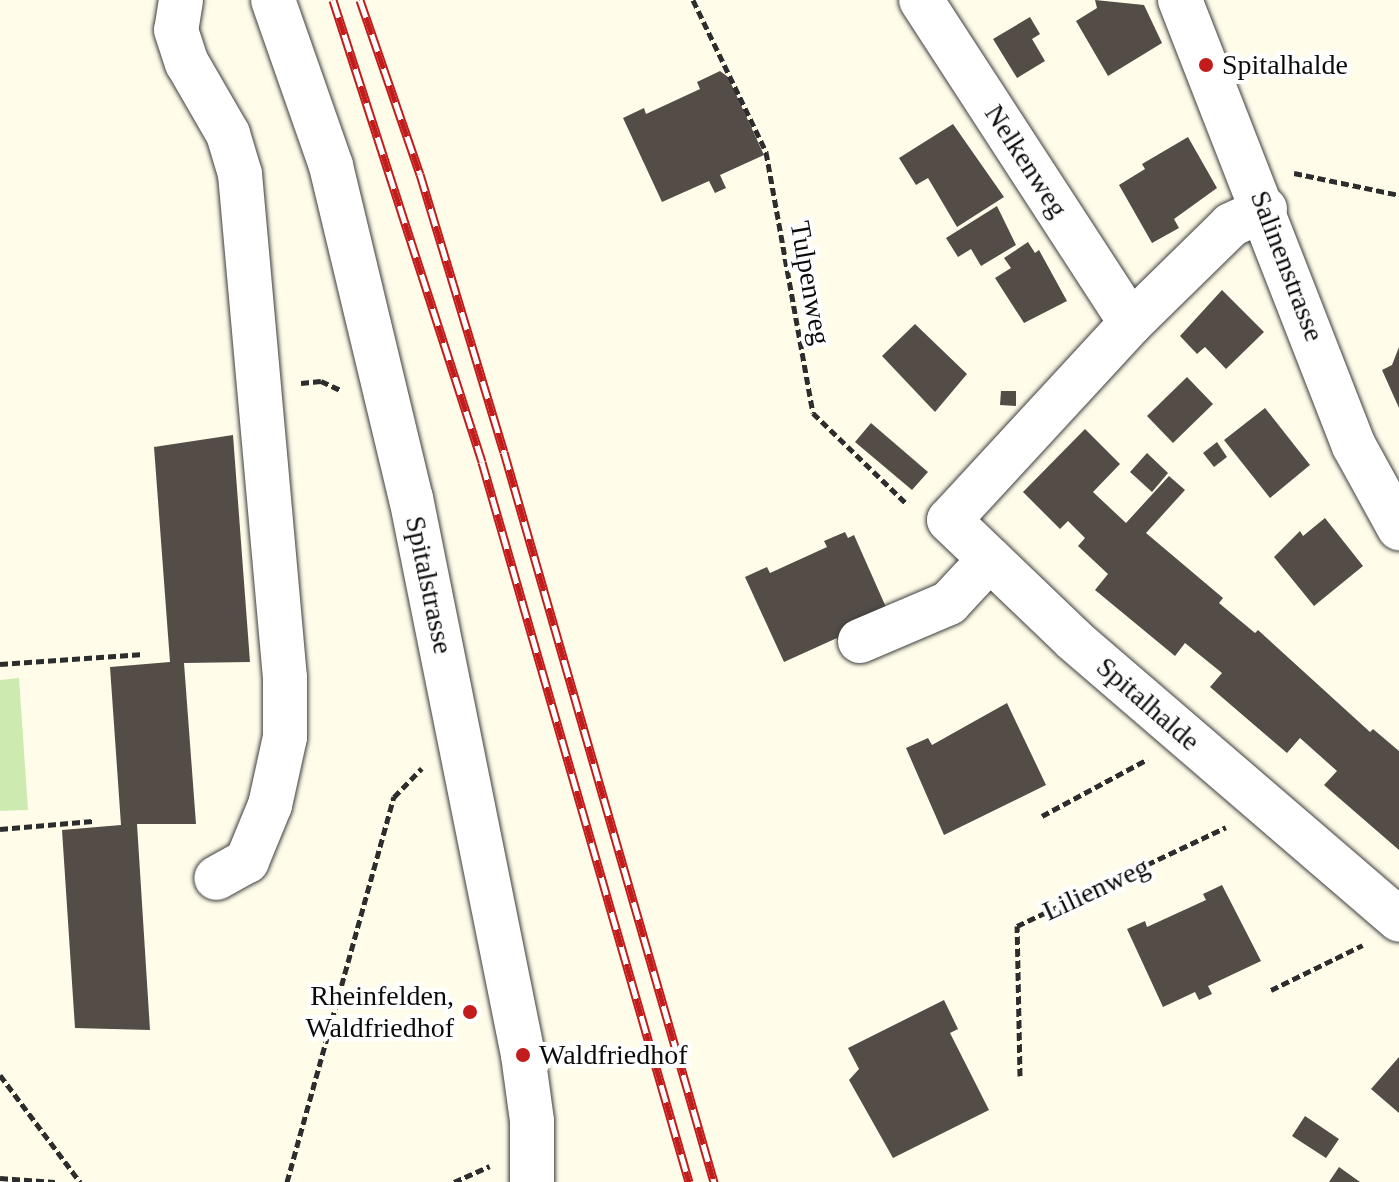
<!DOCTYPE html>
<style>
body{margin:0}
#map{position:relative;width:1399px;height:1182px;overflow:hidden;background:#fffce9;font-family:Georgia,serif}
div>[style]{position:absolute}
.green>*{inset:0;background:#cdebb1}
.building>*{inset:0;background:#544d47}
.path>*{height:5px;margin-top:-2.5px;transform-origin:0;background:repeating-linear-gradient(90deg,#2d2d2d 0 8px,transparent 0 12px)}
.roads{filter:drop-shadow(0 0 2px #3e3e3e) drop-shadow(0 0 2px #3e3e3e)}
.minor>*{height:44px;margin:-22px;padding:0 22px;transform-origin:22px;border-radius:22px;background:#fff}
.rail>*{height:9px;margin-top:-4.5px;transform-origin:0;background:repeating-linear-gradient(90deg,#fff 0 18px,#c21c1c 0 36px);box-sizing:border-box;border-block:2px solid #c21c1c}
.dots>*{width:22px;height:22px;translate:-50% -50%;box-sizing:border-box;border:4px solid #fff;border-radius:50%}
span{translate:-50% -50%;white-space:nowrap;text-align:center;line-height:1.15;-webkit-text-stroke:8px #fff;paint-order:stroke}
.poi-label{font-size:28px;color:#0b0b0b}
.left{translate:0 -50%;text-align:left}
.right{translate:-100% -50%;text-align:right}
.street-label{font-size:28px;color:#0b0b0b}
</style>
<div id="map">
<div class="green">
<i style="clip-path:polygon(19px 678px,28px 810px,0 811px,0 680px)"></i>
</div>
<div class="building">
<i style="clip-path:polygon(1095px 0,1144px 5px,1162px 43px,1108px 76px,1076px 21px,1097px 8px)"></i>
<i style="clip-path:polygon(1030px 17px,1040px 34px,1032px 39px,1045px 61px,1017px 78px,993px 39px)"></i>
<i style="clip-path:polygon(720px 71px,728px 77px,764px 155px,720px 175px,726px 188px,715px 193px,709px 181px,662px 202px,623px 118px,644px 108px,646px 114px,700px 89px,697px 82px)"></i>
<i style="clip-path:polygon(953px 124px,1004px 197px,957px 227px,928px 178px,916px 185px,899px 158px)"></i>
<i style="clip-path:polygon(1188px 137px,1217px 188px,1174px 219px,1179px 228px,1152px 243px,1119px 185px,1145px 169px,1142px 164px)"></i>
<i style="clip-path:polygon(997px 206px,1016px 245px,981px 266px,971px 249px,958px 257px,946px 238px)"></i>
<i style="clip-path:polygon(1028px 242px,1035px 253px,1039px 250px,1067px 301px,1024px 323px,995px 278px,1011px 268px,1004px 258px)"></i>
<i style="clip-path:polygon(1222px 290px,1264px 332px,1226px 369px,1205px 347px,1197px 354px,1180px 336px)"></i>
<i style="clip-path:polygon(915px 324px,967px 374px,935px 412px,882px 356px)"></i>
<i style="clip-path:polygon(1399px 347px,1399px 408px,1382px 370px,1392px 365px)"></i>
<i style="clip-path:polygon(1187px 377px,1213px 404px,1173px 443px,1147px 416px)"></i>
<i style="clip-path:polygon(1001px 391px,1016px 391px,1016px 406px,1000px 405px)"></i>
<i style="clip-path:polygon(1265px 408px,1310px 465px,1270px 498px,1224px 440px)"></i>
<i style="clip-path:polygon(871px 423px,928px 472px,912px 490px,855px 442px)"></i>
<i style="clip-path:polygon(1085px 429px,1120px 464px,1093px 492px,1126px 523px,1169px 476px,1185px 490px,1146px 533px,1223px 598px,1219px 603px,1255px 633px,1258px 630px,1370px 732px,1373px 729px,1399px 751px,1399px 850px,1324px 785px,1337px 771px,1300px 738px,1287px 753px,1210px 687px,1222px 673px,1185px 643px,1175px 656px,1095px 590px,1108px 574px,1078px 546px,1085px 538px,1068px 521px,1060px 529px,1023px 492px)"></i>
<i style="clip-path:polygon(233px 435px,250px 662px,184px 663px,196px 824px,137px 824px,150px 1030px,75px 1028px,62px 830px,121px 825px,110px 667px,170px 662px,154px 447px)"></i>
<i style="clip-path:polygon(1217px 442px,1227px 457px,1214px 467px,1203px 453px)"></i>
<i style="clip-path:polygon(1147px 453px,1168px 473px,1152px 492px,1130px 472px)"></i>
<i style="clip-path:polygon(1325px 518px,1363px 566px,1314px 606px,1274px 557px,1300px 531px,1303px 536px)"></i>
<i style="clip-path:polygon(845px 532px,848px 538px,854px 535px,889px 614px,843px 651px,837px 638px,784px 662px,745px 577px,767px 567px,770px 573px,827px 547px,824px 541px)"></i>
<i style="clip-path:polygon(1007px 703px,1046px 785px,944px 835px,906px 748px,928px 738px,932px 745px)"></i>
<i style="clip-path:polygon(1222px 885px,1261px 961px,1208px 986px,1212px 994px,1199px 1000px,1195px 992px,1163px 1007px,1127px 929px,1145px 921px,1147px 927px,1206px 900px,1203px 894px)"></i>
<i style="clip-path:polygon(944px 1000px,958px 1029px,950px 1033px,989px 1110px,893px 1158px,849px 1080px,859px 1069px,848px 1048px)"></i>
<i style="clip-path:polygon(1399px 1057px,1399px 1113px,1371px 1089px)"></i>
<i style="clip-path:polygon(1305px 1116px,1339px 1139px,1326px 1158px,1292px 1136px)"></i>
<i style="clip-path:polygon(1339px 1167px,1360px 1182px,1329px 1182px)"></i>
</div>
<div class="path">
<i style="left:693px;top:0;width:169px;rotate:64.3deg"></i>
<i style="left:766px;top:152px;width:265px;rotate:79.8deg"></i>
<i style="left:813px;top:413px;width:132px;rotate:44.1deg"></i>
<i style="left:1294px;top:173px;width:107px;rotate:11.8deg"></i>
<i style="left:301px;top:383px;width:20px;rotate:-6deg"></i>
<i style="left:321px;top:381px;width:21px;rotate:25deg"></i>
<i style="left:0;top:664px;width:144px;rotate:-4deg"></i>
<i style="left:1042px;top:816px;width:120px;rotate:-28.3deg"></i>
<i style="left:0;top:829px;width:93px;rotate:-4.9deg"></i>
<i style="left:1271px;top:990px;width:102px;rotate:-26.1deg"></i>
<i style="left:0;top:1075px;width:134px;rotate:53.2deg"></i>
<i style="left:1020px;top:1076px;width:150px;rotate:-91.1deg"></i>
<i style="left:1017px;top:926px;width:231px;rotate:-25.3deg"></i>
<i style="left:0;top:1178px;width:55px;rotate:4.2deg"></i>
<i style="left:287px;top:1182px;width:400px;rotate:-74.5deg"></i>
<i style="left:394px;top:797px;width:40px;rotate:-46deg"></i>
<i style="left:454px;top:1182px;width:39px;rotate:-24deg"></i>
</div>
<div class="roads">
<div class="minor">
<i style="left:181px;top:0;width:30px;rotate:99deg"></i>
<i style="left:176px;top:30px;width:35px;rotate:72deg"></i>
<i style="left:187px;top:63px;width:82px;rotate:60deg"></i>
<i style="left:228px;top:134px;width:42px;rotate:73.3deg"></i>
<i style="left:240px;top:174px;width:506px;rotate:84.9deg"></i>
<i style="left:285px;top:678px;width:59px;rotate:90deg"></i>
<i style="left:285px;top:737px;width:70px;rotate:102.4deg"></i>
<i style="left:270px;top:805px;width:61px;rotate:112.3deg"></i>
<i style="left:247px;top:861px;width:35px;rotate:151deg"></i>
<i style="left:273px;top:0;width:176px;rotate:70.7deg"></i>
<i style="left:331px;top:166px;width:342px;rotate:76.5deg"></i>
<i style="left:411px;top:498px;width:568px;rotate:78.63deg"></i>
<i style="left:523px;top:1055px;width:67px;rotate:82.2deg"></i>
<i style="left:532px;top:1121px;width:61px;rotate:90deg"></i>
<i style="left:921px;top:0;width:385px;rotate:57deg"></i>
<i style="left:1180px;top:0;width:479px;rotate:68.7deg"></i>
<i style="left:1354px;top:446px;width:94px;rotate:61.2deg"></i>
<i style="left:1265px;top:209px;width:38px;rotate:155deg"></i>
<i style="left:1231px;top:225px;width:140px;rotate:135.6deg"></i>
<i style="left:1131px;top:323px;width:268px;rotate:132.7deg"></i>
<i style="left:949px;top:520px;width:173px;rotate:43.8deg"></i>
<i style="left:1074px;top:640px;width:429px;rotate:40.7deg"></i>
<i style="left:860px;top:641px;width:97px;rotate:-23.1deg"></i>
<i style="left:949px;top:603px;width:60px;rotate:-47deg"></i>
</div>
</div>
<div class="rail">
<i style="left:333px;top:0;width:485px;rotate:72.1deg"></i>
<i style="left:482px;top:462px;width:749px;rotate:73.96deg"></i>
<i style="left:360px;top:0;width:184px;rotate:71deg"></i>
<i style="left:420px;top:174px;width:290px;rotate:73.2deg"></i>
<i style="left:504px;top:452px;width:760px;rotate:73.95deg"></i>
</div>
<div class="dots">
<i style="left:1206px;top:65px;background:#c21c1c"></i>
<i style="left:470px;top:1012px;background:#c21c1c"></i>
<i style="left:523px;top:1055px;background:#c21c1c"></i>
</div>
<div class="poi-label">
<span class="left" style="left:1222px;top:65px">Spitalhalde</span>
<span class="right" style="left:454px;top:1012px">Rheinfelden,<br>Waldfriedhof</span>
<span class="left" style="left:539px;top:1055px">Waldfriedhof</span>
</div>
<div class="street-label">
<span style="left:1026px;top:161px;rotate:57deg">Nelkenweg</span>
<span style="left:1287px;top:266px;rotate:69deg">Salinenstrasse</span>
<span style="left:810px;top:283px;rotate:80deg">Tulpenweg</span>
<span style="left:429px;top:585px;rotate:78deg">Spitalstrasse</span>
<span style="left:1148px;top:704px;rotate:41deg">Spitalhalde</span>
<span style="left:1096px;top:889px;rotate:-25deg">Lilienweg</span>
</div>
</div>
